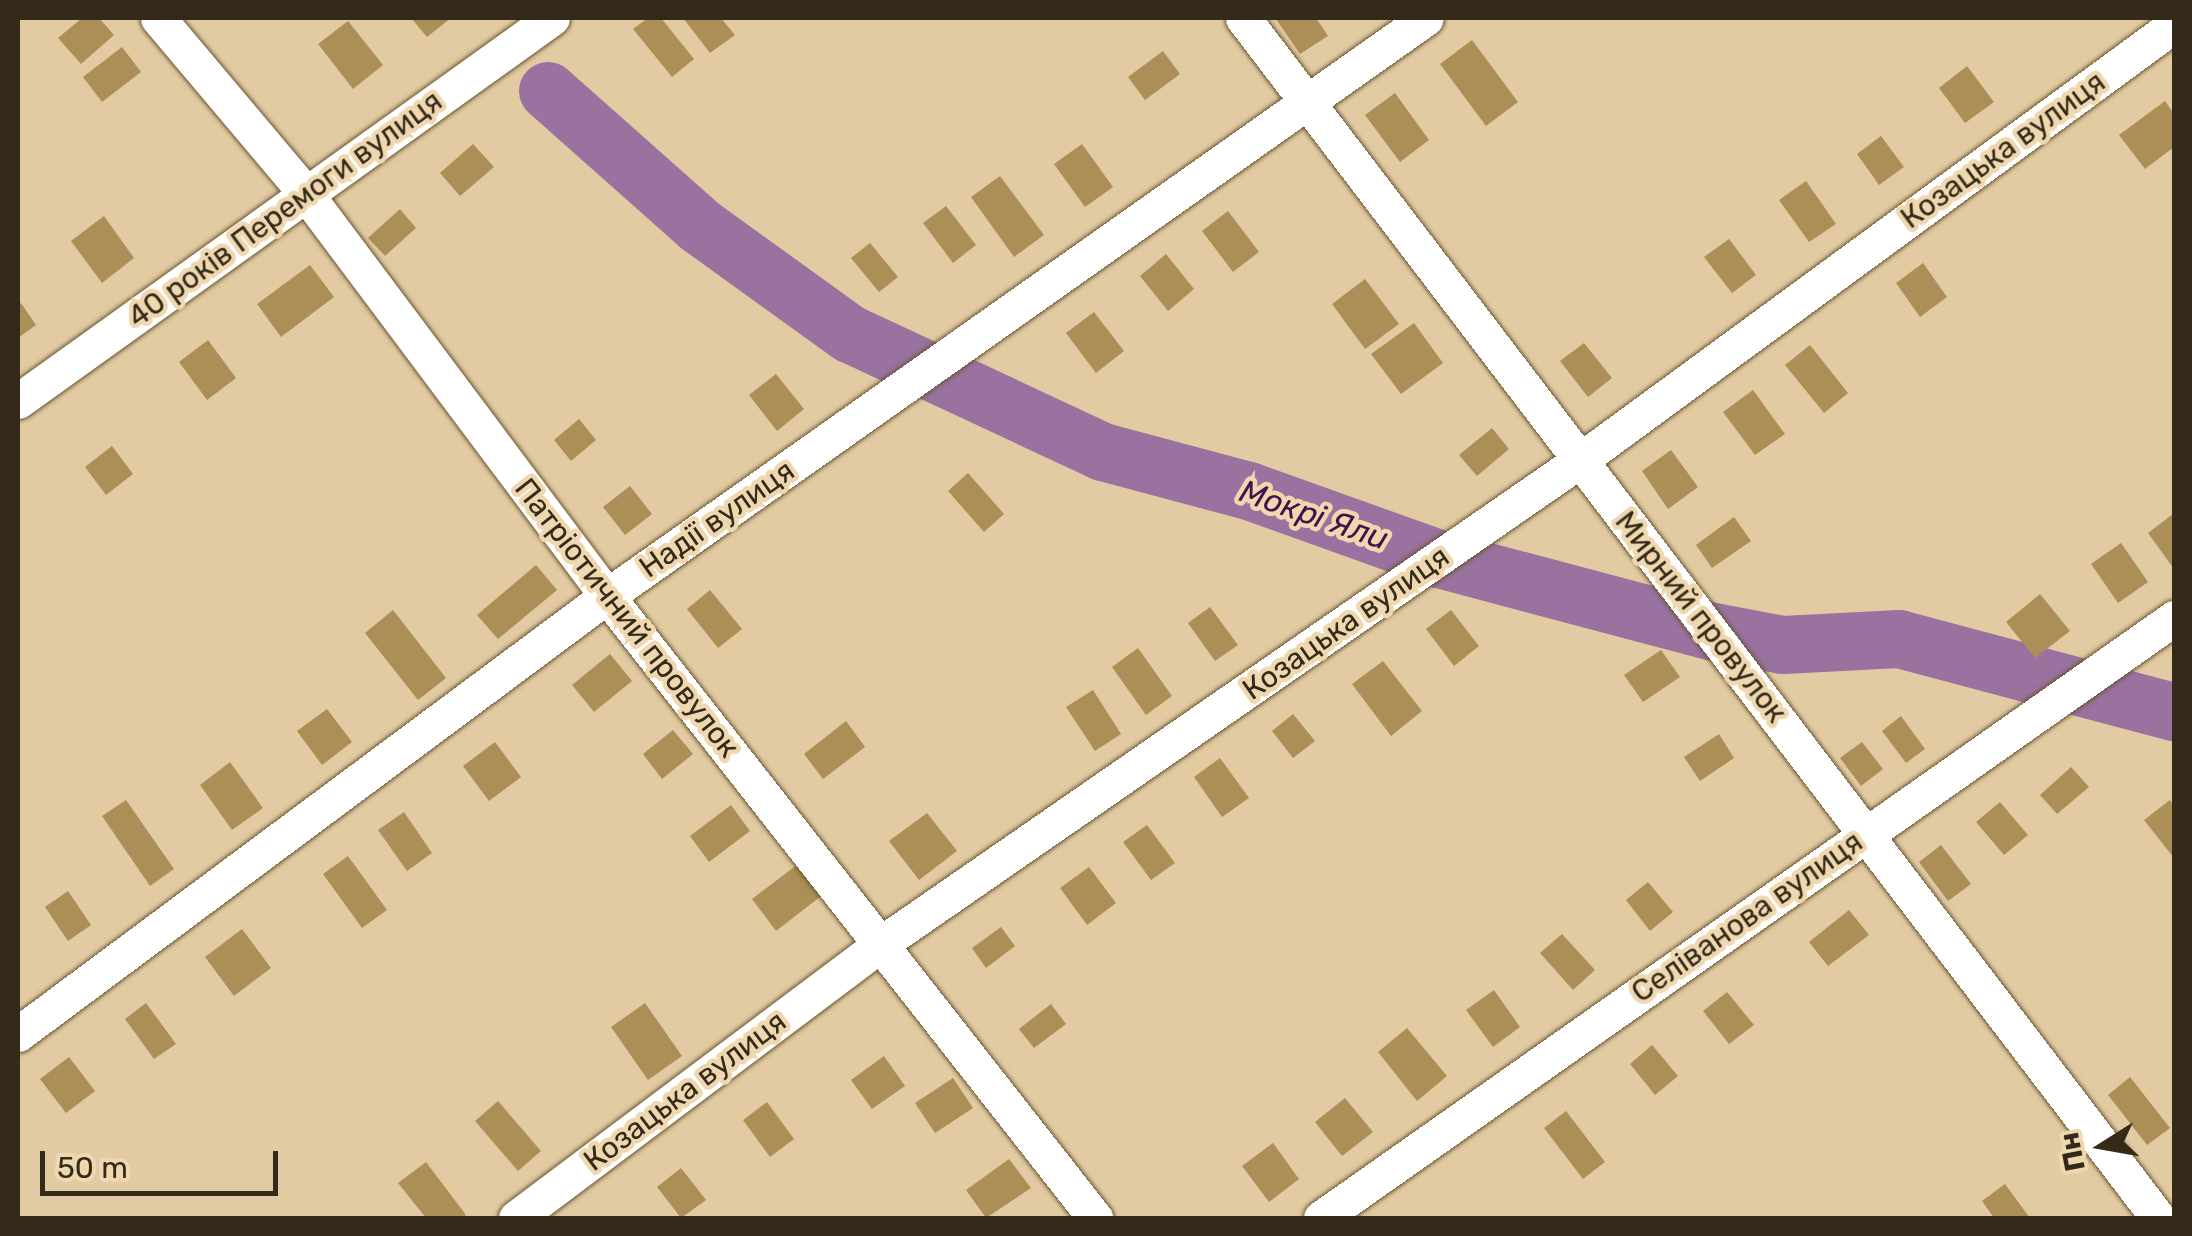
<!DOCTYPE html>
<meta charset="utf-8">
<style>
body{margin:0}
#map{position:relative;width:2192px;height:1236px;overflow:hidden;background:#e2cba2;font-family:Rubik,sans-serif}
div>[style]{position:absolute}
.river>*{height:58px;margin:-29px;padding:0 29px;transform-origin:29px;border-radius:29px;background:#9972a0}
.building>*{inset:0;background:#ac8e57}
.roads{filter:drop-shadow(0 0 2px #68542f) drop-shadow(0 0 2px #68542f)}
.street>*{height:35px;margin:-17.5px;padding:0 17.5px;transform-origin:17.5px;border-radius:17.5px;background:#fff}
span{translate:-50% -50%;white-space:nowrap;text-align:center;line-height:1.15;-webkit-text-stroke:9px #efd8af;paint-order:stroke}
.street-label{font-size:30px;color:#332a1a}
.water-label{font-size:32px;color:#43124d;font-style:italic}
.frame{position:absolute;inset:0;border:20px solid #332a1a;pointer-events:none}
.north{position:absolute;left:2052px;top:1096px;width:100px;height:100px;-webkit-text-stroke:8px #efd8af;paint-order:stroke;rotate:259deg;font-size:28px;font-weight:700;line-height:40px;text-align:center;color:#332a1a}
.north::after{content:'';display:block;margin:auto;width:35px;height:45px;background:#332a1a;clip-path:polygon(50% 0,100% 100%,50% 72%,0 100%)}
.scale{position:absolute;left:40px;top:1151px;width:238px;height:45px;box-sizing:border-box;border:5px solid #332a1a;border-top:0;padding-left:12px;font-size:30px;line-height:35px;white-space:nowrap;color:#332a1a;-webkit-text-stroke:8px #efd8af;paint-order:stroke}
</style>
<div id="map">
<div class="river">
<i style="left:548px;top:91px;width:203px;rotate:41.6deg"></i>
<i style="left:700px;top:226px;width:185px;rotate:35.8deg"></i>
<i style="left:850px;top:334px;width:279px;rotate:25deg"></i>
<i style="left:1103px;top:452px;width:151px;rotate:15deg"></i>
<i style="left:1249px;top:491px;width:202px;rotate:19.7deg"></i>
<i style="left:1439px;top:559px;width:285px;rotate:14.9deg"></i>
<i style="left:1714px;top:632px;width:70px;rotate:10.7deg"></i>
<i style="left:1783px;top:645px;width:116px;rotate:-3deg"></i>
<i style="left:1899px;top:639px;width:285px;rotate:14.9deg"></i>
</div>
<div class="building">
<i style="clip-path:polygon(82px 18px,99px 18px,114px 35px,81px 64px,58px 38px)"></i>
<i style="clip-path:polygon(411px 18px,451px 18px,427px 37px)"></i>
<i style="clip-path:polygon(648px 18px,661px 18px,694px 59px,672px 77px,633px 29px)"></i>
<i style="clip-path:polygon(683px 18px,721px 18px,735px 35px,710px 53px)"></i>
<i style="clip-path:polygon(1316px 18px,1328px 36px,1300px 54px,1276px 19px)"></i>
<i style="clip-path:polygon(348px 21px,383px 65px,353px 89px,318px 44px)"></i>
<i style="clip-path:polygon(1472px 40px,1518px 102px,1486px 126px,1440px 64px)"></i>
<i style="clip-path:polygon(122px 47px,141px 72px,102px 102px,83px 77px)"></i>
<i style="clip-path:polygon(1163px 51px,1180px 74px,1145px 100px,1128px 77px)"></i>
<i style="clip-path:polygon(1967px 66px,1994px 102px,1965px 123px,1939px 88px)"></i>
<i style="clip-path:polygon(1395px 93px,1429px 140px,1400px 162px,1365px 115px)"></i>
<i style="clip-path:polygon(2165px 101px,2174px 114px,2174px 147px,2145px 169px,2119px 135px)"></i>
<i style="clip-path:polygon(1881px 136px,1904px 167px,1879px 185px,1857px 154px)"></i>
<i style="clip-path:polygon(473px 144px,494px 167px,460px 196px,440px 173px)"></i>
<i style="clip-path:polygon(1082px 144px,1113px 187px,1085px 207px,1054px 164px)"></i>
<i style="clip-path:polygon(1000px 176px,1044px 235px,1014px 257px,971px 197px)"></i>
<i style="clip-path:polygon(1806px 181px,1836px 224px,1809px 242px,1779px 200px)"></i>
<i style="clip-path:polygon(946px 206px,976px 245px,953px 263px,923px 223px)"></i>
<i style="clip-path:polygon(400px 209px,416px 228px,385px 256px,368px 238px)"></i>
<i style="clip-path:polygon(1228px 211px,1259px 252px,1233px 272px,1202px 231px)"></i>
<i style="clip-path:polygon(104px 216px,134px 258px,102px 283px,71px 241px)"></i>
<i style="clip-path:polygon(1729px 239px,1756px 275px,1732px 293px,1704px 257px)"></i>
<i style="clip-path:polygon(870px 243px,898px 277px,879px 292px,851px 258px)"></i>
<i style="clip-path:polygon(1166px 254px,1194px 289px,1168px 311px,1140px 276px)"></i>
<i style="clip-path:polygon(1923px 263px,1947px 297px,1920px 317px,1896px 283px)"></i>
<i style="clip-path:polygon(310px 265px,334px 297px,281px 337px,257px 304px)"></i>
<i style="clip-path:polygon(1365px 279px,1399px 324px,1365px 349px,1332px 304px)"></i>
<i style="clip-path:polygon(21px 303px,36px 325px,18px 338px,18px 306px)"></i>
<i style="clip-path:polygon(1094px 312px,1124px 351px,1096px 373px,1066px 333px)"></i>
<i style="clip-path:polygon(1414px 323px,1443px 363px,1401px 394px,1371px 354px)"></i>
<i style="clip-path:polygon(208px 340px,236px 378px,207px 400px,179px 362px)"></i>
<i style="clip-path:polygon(1584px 343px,1612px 378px,1588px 397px,1560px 361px)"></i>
<i style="clip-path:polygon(1810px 345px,1848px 393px,1824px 413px,1785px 365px)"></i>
<i style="clip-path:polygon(776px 374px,804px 409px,777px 431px,749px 395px)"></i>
<i style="clip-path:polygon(1753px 390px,1785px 434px,1755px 455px,1723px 412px)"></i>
<i style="clip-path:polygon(579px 419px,596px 440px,571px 461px,554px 440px)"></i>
<i style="clip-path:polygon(1492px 428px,1509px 449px,1477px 476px,1459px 455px)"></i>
<i style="clip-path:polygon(112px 446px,133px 474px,106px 495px,85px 467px)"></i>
<i style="clip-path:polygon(1671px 450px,1698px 487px,1668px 509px,1642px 471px)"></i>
<i style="clip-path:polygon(968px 473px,1004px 514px,984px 532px,948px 491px)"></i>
<i style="clip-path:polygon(630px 486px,652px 514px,625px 535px,603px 507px)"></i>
<i style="clip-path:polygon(2173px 514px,2174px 517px,2174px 569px,2148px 533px)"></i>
<i style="clip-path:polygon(1734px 517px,1751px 541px,1712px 568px,1696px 545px)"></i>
<i style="clip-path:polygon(2121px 543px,2148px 582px,2118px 603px,2091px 564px)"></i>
<i style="clip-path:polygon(536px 565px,557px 590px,498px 639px,477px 615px)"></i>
<i style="clip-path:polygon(710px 590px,742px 629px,718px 648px,687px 609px)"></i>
<i style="clip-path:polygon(2040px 594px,2070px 631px,2035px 658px,2006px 622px)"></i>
<i style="clip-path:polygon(1210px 607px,1238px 645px,1215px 661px,1188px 623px)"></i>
<i style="clip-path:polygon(393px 610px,446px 678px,418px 700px,365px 633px)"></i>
<i style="clip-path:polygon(1451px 610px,1479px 646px,1454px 666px,1426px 629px)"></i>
<i style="clip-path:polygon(1138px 648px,1172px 696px,1146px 715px,1112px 667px)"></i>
<i style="clip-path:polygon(1661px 650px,1680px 677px,1643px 702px,1624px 675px)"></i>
<i style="clip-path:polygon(610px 654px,632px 681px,594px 712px,572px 685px)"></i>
<i style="clip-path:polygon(1383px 661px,1422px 711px,1391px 736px,1352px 684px)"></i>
<i style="clip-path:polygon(1093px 690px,1121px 734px,1095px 751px,1066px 707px)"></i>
<i style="clip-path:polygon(327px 709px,352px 742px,322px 765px,297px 731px)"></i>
<i style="clip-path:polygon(1293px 714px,1315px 741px,1293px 758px,1272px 731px)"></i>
<i style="clip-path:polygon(1901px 716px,1925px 749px,1906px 763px,1882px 731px)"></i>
<i style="clip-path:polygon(846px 721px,865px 747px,823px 779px,804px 754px)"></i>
<i style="clip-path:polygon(673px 730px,693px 754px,662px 779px,643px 754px)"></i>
<i style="clip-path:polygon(1719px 734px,1734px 758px,1700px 781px,1684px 757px)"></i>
<i style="clip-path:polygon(495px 742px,521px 777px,489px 801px,463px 766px)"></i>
<i style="clip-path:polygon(1862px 742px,1883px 769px,1861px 786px,1840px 758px)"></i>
<i style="clip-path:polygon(1220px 758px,1249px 798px,1222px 817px,1194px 777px)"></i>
<i style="clip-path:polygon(230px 762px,263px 808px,232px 830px,200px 785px)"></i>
<i style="clip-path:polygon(2071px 767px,2089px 787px,2057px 814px,2040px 795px)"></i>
<i style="clip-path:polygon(126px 800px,174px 869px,150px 886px,102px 816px)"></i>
<i style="clip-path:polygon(2170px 800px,2174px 806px,2174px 858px,2144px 820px)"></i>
<i style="clip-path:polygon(2000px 802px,2028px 835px,2004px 855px,1976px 822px)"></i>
<i style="clip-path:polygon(731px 805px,750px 831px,709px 862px,690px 836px)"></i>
<i style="clip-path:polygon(404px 812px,432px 853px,407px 871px,378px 830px)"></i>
<i style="clip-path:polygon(927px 813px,957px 851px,919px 880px,889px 841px)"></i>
<i style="clip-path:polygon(1147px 825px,1175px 863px,1151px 880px,1123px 842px)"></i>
<i style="clip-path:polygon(1941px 845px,1971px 884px,1948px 901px,1919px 862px)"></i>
<i style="clip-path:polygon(348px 856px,387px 910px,362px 928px,323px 874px)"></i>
<i style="clip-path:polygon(798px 864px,821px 896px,776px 931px,752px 899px)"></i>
<i style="clip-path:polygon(1089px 867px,1116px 903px,1087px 925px,1060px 888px)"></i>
<i style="clip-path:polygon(1648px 882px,1673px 912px,1650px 931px,1626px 900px)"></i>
<i style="clip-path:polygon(68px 891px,91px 925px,68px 941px,45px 907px)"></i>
<i style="clip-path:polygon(1849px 910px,1869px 935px,1828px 966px,1809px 942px)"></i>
<i style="clip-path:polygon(1001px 927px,1015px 946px,986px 968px,972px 948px)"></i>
<i style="clip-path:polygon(242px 929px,271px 968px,234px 996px,205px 957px)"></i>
<i style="clip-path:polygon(1562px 934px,1595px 970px,1573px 990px,1540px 953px)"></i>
<i style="clip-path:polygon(1494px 990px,1520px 1027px,1493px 1047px,1466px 1010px)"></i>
<i style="clip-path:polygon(1727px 992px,1754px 1025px,1729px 1044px,1703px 1011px)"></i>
<i style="clip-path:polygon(146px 1003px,176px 1044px,154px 1059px,125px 1019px)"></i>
<i style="clip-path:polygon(645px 1003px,682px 1056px,648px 1080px,611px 1027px)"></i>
<i style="clip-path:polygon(1051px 1004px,1066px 1024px,1034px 1048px,1019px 1029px)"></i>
<i style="clip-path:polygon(1407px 1028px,1447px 1076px,1417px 1101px,1378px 1052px)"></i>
<i style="clip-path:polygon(1652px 1045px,1678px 1076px,1655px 1095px,1630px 1064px)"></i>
<i style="clip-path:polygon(884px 1056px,905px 1086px,872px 1109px,851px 1080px)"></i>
<i style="clip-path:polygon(69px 1057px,95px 1091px,66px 1113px,40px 1079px)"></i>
<i style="clip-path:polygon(2130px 1077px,2170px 1128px,2147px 1145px,2108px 1095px)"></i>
<i style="clip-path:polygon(953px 1078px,973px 1108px,935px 1133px,915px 1103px)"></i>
<i style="clip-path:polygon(1345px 1098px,1373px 1132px,1342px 1156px,1315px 1122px)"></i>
<i style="clip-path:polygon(498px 1101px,541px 1151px,518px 1171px,475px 1121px)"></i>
<i style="clip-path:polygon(767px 1102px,794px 1139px,770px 1157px,743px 1120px)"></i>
<i style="clip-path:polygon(1566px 1111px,1605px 1162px,1583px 1179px,1544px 1128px)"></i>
<i style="clip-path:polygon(1273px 1143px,1299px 1179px,1269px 1202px,1242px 1166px)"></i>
<i style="clip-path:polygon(1009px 1159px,1031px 1188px,986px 1218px,966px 1190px)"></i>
<i style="clip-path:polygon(426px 1162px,466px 1215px,462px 1218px,426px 1218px,398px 1183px)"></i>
<i style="clip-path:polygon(681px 1168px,706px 1200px,681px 1218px,657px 1187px)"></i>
<i style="clip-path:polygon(2005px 1184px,2030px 1218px,1994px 1218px,1982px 1201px)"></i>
</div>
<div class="roads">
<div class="street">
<i style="left:158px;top:18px;width:230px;rotate:49.9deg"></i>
<i style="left:306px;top:194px;width:502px;rotate:53.18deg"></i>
<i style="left:607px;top:596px;width:791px;rotate:51.88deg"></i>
<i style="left:1243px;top:18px;width:1509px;rotate:52.67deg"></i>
<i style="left:18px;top:401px;width:657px;rotate:-35.65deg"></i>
<i style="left:18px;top:1034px;width:734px;rotate:-36.64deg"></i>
<i style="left:607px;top:596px;width:1002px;rotate:-35.21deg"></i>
<i style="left:516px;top:1218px;width:458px;rotate:-36.9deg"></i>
<i style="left:882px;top:943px;width:847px;rotate:-34.67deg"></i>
<i style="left:1579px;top:461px;width:738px;rotate:-36.23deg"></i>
<i style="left:1321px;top:1218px;width:1043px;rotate:-35.12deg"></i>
</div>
</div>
<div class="street-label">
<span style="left:2003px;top:150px;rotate:-36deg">Козацька вулиця</span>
<span style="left:285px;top:209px;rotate:-36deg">40 років Перемоги вулиця</span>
<span style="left:717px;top:519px;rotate:-35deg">Надії вулиця</span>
<span style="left:1701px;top:617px;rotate:52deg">Мирний провулок</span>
<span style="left:627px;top:618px;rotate:52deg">Патріотичний провулок</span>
<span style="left:1346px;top:623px;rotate:-35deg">Козацька вулиця</span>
<span style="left:1747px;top:917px;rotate:-35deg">Селіванова вулиця</span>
<span style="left:685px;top:1091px;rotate:-37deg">Козацька вулиця</span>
</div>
<div class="water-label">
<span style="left:1314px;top:515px;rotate:19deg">Мокрі Яли</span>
</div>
<div class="frame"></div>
<div class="north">Пн</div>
<div class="scale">50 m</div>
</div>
